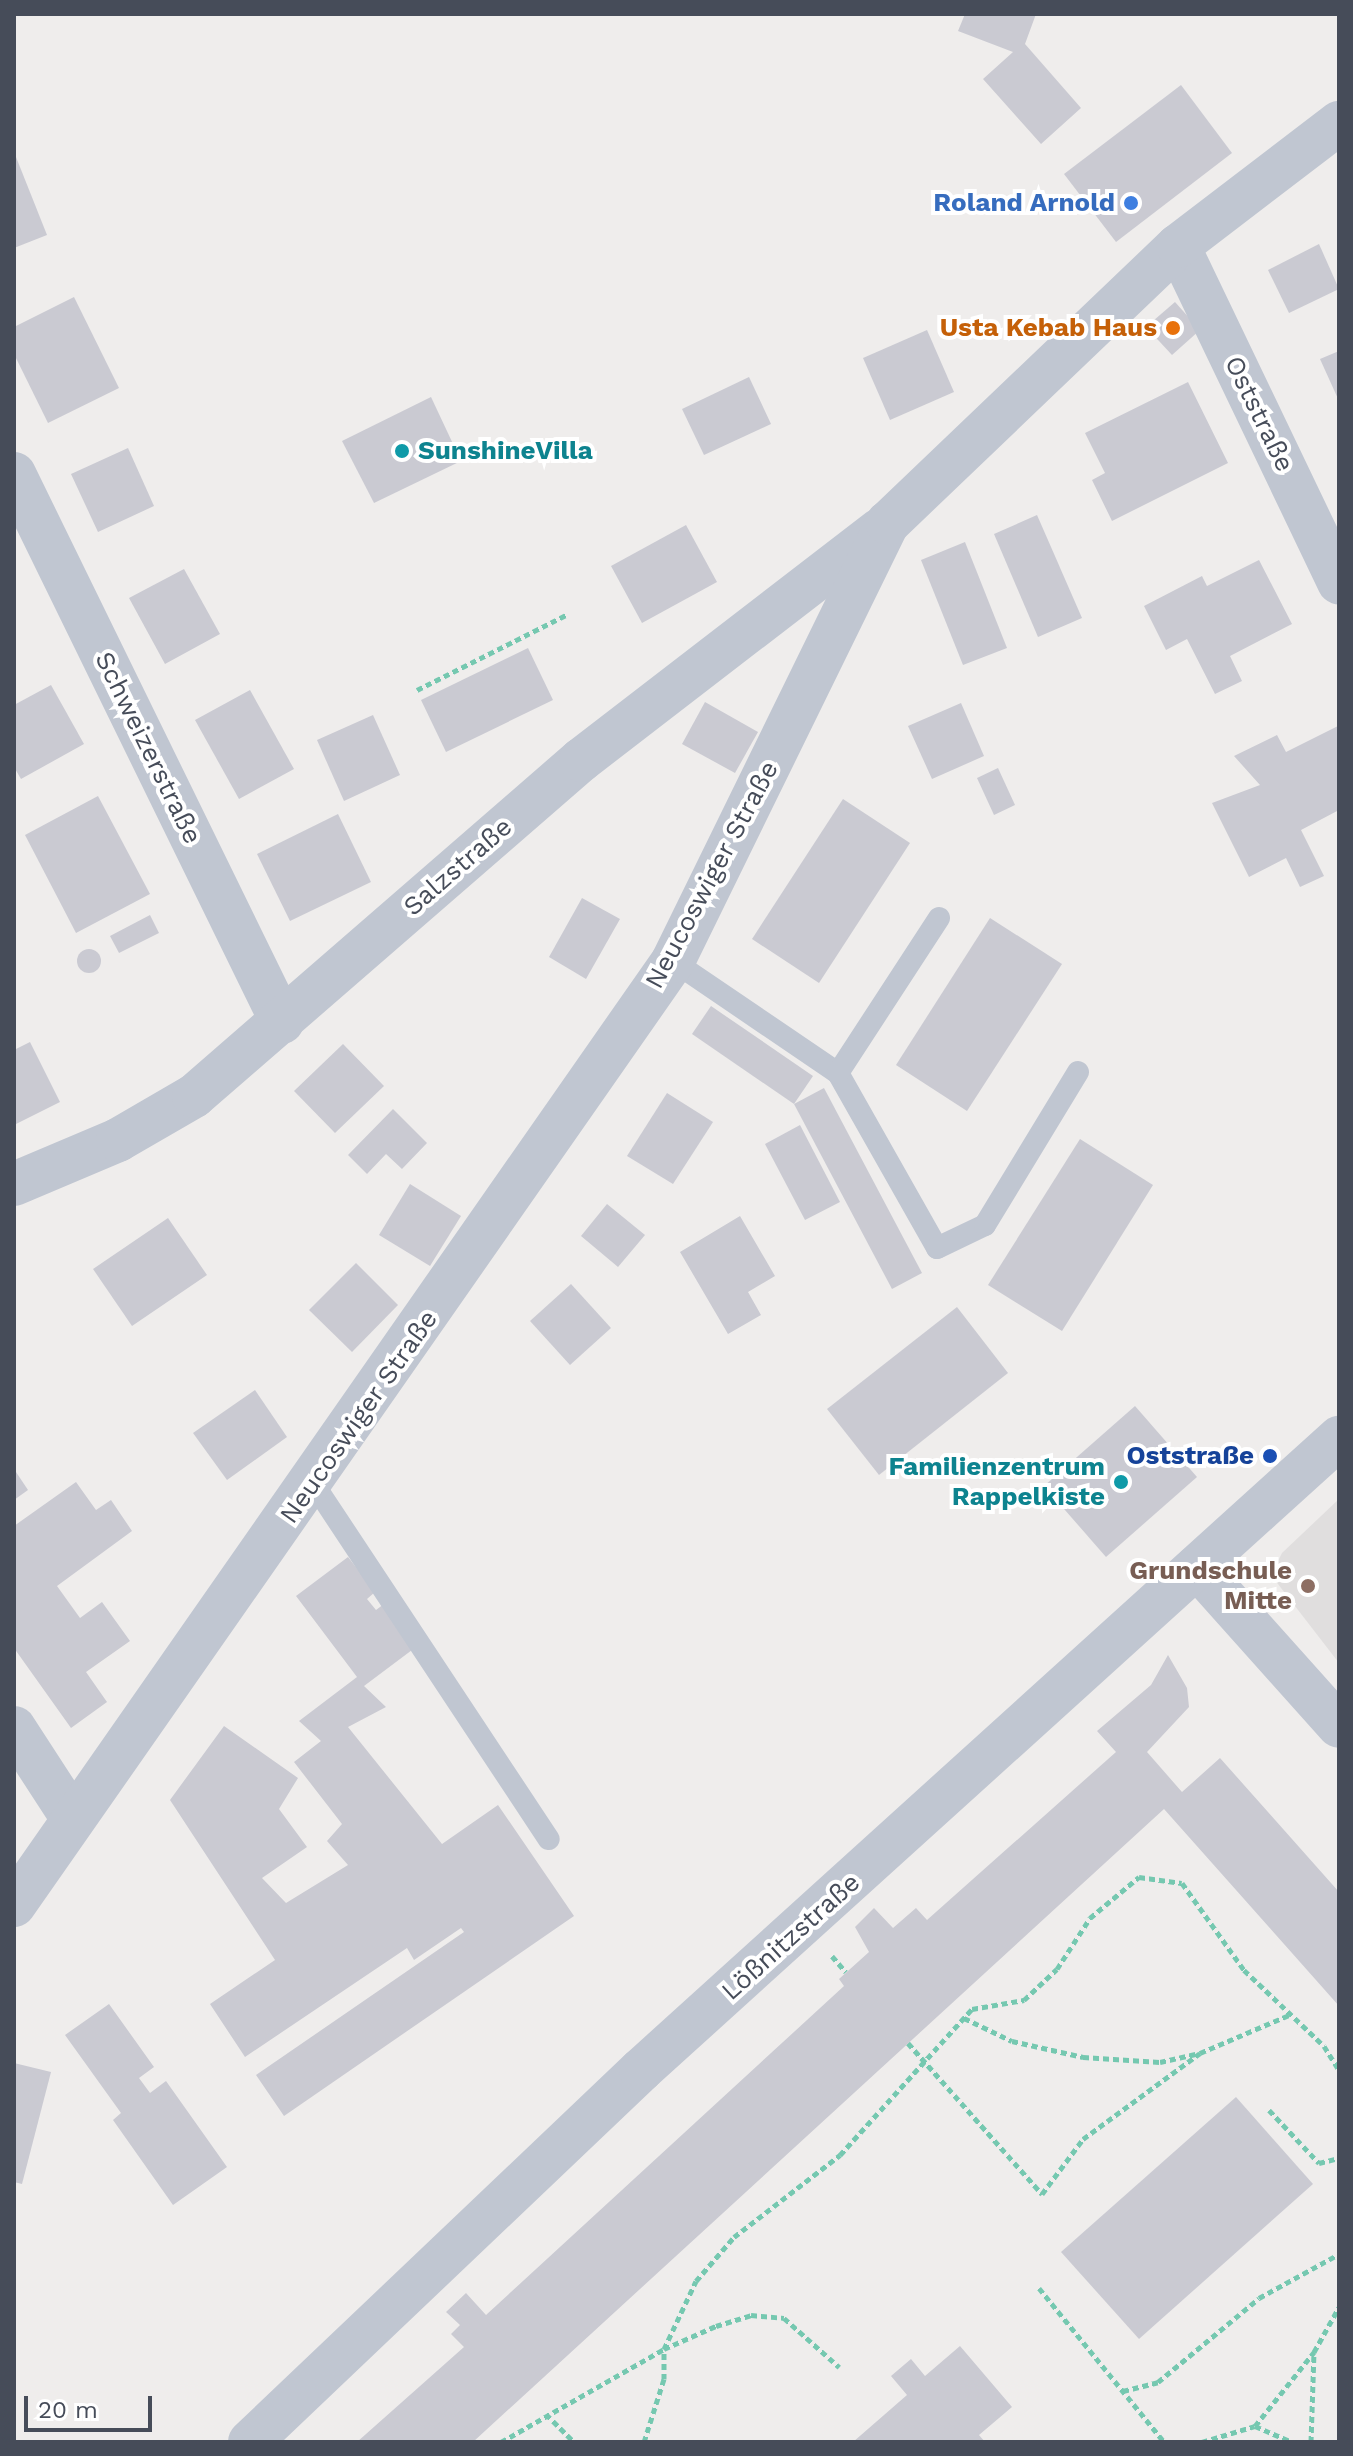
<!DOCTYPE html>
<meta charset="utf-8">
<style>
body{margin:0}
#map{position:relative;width:1353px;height:2456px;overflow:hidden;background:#efedec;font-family:"Work Sans",sans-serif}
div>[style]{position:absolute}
.education>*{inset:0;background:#e0dede}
.building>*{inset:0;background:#cacad2}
.round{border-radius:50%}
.path>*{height:5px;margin-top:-2.5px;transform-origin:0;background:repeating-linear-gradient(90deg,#75c8b0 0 6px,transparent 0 10px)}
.service>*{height:22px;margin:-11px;padding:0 11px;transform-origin:11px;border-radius:11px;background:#c0c6d1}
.minor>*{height:44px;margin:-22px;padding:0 22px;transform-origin:22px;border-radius:22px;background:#c0c6d1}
.dots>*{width:22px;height:22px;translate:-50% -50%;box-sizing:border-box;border:4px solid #fff;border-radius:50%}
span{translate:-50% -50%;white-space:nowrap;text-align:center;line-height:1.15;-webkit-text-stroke:8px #fff;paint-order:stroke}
.shop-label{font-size:26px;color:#366cbe;font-weight:700}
.right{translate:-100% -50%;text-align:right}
.food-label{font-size:26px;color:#c56008;font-weight:700}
.street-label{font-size:26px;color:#464c59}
.culture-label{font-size:26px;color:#0d838f;font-weight:700}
.left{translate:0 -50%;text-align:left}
.transit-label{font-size:26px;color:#164399;font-weight:700}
.education-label{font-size:26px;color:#785e54;font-weight:700}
.frame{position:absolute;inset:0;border:16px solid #464c59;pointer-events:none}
.scale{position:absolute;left:24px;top:2396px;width:128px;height:36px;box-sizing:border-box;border:4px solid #464c59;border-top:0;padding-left:10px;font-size:24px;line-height:28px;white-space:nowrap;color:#464c59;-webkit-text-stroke:6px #fff;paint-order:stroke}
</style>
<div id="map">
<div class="education">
<i style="clip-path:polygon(1339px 1499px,1339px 1663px,1271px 1575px,1282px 1553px)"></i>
</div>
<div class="building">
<i style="clip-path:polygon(965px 14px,1036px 14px,1025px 44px,1081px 108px,1041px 144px,983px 79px,1013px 52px,958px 31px)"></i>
<i style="clip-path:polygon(1181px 85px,1232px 153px,1116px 242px,1064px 174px)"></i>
<i style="clip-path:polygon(14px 152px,47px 235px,14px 248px)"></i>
<i style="clip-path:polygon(1319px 244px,1339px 289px,1289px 313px,1268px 270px)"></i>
<i style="clip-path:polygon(74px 297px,119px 388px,48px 423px,14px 354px,14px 327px)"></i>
<i style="clip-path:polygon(1175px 302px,1200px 330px,1172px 355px,1146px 327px)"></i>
<i style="clip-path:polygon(927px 330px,954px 392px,890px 420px,863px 358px)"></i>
<i style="clip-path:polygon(1339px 351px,1339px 401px,1320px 359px)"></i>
<i style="clip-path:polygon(749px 377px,771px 424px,704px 455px,682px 409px)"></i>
<i style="clip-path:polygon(1188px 382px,1228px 463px,1112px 521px,1092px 480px,1105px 473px,1085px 433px)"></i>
<i style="clip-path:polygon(431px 397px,461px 461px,374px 503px,342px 441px)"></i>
<i style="clip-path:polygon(128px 448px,154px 506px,98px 532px,71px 474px)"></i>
<i style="clip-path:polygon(1037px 515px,1082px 618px,1038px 637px,994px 534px)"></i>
<i style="clip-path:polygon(686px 525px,717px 582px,642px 623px,611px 566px)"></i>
<i style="clip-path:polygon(965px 542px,1007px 648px,963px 665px,921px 560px)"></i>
<i style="clip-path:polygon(1259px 560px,1292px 624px,1230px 656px,1242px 681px,1215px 694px,1187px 639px,1166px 650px,1144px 606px,1202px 576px,1207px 586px)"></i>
<i style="clip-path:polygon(184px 569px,220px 634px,165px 664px,129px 598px)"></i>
<i style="clip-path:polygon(528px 648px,553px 700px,446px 752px,421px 700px)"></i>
<i style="clip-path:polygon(51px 685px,84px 744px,21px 779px,14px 767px,14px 705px)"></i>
<i style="clip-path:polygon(250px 690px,294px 769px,239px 799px,195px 720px)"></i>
<i style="clip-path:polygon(705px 702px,758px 732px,735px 773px,682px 744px)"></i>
<i style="clip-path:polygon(961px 703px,984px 756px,932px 779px,908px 726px)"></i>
<i style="clip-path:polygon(373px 715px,400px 775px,344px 801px,317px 740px)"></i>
<i style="clip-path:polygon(1338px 726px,1339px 810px,1301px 830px,1324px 876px,1300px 887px,1286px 858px,1249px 877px,1212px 803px,1260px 785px,1234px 756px,1277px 735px,1286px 752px)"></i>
<i style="clip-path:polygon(998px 768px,1015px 805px,994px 815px,977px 778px)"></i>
<i style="clip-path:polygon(98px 796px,150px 894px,76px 933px,25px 835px)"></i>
<i style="clip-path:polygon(843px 799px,910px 843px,819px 983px,752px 939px)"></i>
<i style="clip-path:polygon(338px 814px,371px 882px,290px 921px,257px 854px)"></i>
<i style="clip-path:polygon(582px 898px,620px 919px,586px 979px,549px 957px)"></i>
<i style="clip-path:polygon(150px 915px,159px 933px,119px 953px,110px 936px)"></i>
<i style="clip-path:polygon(990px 918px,1062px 964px,967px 1111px,896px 1065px)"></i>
<i class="round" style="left:77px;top:949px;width:24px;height:24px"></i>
<i style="clip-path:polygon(711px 1006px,813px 1076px,794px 1104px,692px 1034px)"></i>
<i style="clip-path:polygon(30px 1042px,60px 1102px,14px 1125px,14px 1050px)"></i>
<i style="clip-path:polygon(343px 1044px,384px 1086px,335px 1133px,294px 1091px)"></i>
<i style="clip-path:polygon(824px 1088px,922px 1273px,892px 1289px,794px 1104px)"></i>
<i style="clip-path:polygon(667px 1093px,713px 1122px,673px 1184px,627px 1156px)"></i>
<i style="clip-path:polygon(393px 1109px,427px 1143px,402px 1169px,386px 1154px,367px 1174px,348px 1155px)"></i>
<i style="clip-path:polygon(800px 1125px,840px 1202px,805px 1220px,765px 1144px)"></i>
<i style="clip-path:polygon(1080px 1139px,1153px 1185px,1062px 1331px,988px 1285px)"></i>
<i style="clip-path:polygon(410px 1184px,461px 1216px,430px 1266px,379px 1235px)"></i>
<i style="clip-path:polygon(607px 1204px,645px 1235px,618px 1267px,581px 1236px)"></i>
<i style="clip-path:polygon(740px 1216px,775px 1276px,748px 1292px,761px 1315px,728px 1334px,680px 1252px)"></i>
<i style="clip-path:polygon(168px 1218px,207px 1275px,132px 1326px,93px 1269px)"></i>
<i style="clip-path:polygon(356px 1263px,398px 1305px,352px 1352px,309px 1310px)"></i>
<i style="clip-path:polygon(571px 1284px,611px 1328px,570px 1365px,530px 1321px)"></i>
<i style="clip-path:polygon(957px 1307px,1008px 1373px,879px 1475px,827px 1409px)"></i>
<i style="clip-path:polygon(255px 1390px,287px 1437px,227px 1480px,193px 1433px)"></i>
<i style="clip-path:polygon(1135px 1406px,1197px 1477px,1106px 1557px,1044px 1486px)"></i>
<i style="clip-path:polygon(14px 1469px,28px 1490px,14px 1500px)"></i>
<i style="clip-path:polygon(76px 1482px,96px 1510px,111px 1500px,132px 1531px,57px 1586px,80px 1618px,102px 1602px,130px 1641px,86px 1672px,107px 1702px,71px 1728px,14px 1648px,14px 1526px)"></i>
<i style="clip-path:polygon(348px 1557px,375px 1592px,367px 1599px,376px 1610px,384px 1604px,416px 1647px,364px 1686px,386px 1707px,348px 1727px,442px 1844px,498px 1805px,574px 1916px,284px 2116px,256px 2075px,464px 1932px,461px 1928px,414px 1960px,407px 1948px,245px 2057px,210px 2004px,275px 1960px,170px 1800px,224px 1726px,298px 1778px,279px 1809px,307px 1847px,262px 1878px,286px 1903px,348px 1865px,327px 1841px,342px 1824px,294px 1762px,321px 1741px,299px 1721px,357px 1677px,296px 1596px)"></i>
<i style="clip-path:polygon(1168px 1655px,1187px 1688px,1189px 1707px,1147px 1752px,1182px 1792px,1220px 1758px,1339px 1892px,1339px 2006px,1164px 1809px,473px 2442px,357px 2442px,464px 2347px,451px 2334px,460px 2325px,446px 2312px,466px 2293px,486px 2315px,844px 1986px,839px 1979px,869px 1952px,855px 1927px,874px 1908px,893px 1928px,916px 1908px,927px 1920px,1116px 1752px,1097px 1731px,1151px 1685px)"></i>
<i style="clip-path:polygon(109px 2004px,154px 2067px,139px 2078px,150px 2093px,166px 2081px,227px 2167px,173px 2205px,113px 2120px,121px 2113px,65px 2035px)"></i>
<i style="clip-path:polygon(14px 2063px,51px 2072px,22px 2184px,14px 2182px)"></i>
<i style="clip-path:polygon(1236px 2097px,1313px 2184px,1139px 2339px,1061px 2252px)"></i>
<i style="clip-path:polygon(960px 2346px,1012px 2407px,979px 2435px,985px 2442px,853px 2442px,907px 2395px,891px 2376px,911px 2359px,925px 2376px)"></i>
</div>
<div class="path">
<i style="left:417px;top:690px;width:169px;rotate:-26.7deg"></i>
<i style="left:832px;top:1956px;width:21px;rotate:49deg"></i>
<i style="left:964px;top:2018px;width:53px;rotate:25.6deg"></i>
<i style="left:1012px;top:2041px;width:73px;rotate:12.7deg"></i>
<i style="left:1083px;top:2057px;width:77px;rotate:3.7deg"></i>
<i style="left:1160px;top:2062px;width:41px;rotate:-12.7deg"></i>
<i style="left:1200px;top:2053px;width:97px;rotate:-23.1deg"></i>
<i style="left:908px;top:2043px;width:202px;rotate:48.4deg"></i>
<i style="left:1042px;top:2194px;width:69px;rotate:-53.3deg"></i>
<i style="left:1083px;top:2139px;width:145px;rotate:-36.3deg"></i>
<i style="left:1269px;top:2110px;width:73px;rotate:46.7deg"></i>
<i style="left:1319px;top:2163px;width:21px;rotate:-14deg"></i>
<i style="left:1039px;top:2288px;width:198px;rotate:50.9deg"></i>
<i style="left:1123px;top:2391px;width:36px;rotate:-14deg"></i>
<i style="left:1158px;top:2382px;width:131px;rotate:-39.7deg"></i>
<i style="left:1259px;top:2298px;width:91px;rotate:-28.8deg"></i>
<i style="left:546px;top:2414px;width:40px;rotate:45deg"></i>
<i style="left:1255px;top:2426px;width:40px;rotate:23.4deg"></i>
<i style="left:501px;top:2442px;width:188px;rotate:-29.7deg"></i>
<i style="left:664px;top:2349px;width:75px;rotate:-64.8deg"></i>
<i style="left:696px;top:2281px;width:58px;rotate:-49.2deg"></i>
<i style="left:734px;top:2237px;width:134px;rotate:-37.7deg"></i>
<i style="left:840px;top:2155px;width:197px;rotate:-47.9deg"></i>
<i style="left:972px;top:2009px;width:53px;rotate:-9.8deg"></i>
<i style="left:1024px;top:2000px;width:45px;rotate:-43.2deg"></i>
<i style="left:1057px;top:1969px;width:61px;rotate:-57.1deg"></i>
<i style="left:1090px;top:1918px;width:64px;rotate:-39.9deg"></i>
<i style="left:1139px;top:1877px;width:43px;rotate:7.9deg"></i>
<i style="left:1182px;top:1883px;width:107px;rotate:54.5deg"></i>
<i style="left:1244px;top:1970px;width:110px;rotate:43.5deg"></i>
<i style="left:1324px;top:2046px;width:28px;rotate:58deg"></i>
<i style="left:644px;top:2442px;width:66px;rotate:-72.4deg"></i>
<i style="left:664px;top:2379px;width:30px;rotate:-90deg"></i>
<i style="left:664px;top:2349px;width:57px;rotate:-23.9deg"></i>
<i style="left:716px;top:2326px;width:37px;rotate:-17deg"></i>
<i style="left:751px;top:2315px;width:33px;rotate:5deg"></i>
<i style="left:784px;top:2318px;width:74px;rotate:41.7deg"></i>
<i style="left:1202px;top:2442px;width:55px;rotate:-16.8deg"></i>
<i style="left:1255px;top:2426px;width:95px;rotate:-51.4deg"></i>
<i style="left:1314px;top:2352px;width:51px;rotate:-60.9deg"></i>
<i style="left:1311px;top:2442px;width:90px;rotate:-88.1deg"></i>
</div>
<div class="service">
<i style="left:673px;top:961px;width:199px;rotate:34.2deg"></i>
<i style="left:838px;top:1073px;width:201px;rotate:60.5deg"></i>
<i style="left:937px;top:1248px;width:53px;rotate:-25.6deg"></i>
<i style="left:985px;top:1225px;width:179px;rotate:-58.7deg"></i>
<i style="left:838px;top:1073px;width:185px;rotate:-56.9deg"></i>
<i style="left:313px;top:1483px;width:427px;rotate:56.5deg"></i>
</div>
<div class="minor">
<i style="left:1178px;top:246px;width:373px;rotate:64.4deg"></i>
<i style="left:14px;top:474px;width:610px;rotate:63.94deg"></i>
<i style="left:14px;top:1184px;width:113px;rotate:-22.9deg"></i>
<i style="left:118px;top:1140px;width:88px;rotate:-30.1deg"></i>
<i style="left:194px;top:1096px;width:513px;rotate:-40.97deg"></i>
<i style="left:581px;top:760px;width:377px;rotate:-37.6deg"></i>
<i style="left:1197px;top:1567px;width:213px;rotate:48.2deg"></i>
<i style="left:14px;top:1728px;width:108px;rotate:57deg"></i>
<i style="left:14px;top:1905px;width:1151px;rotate:-55.08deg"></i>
<i style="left:673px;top:961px;width:488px;rotate:-63.9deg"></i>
<i style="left:888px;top:523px;width:401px;rotate:-43.7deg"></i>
<i style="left:1178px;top:246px;width:203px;rotate:-37.4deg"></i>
<i style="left:250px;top:2442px;width:540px;rotate:-43.57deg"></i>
<i style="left:641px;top:2070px;width:942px;rotate:-42.16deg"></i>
</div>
<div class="dots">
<i style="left:1131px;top:203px;background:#3f7fe0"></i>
<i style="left:1173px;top:328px;background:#e8710a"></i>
<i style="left:402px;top:451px;background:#0f9aa8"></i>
<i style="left:1270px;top:1456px;background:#1a4fb4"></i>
<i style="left:1121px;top:1482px;background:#0f9aa8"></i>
<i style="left:1308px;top:1586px;background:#8d6e63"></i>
</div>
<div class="shop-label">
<span class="right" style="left:1115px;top:203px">Roland Arnold</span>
</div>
<div class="food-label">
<span class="right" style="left:1157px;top:328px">Usta Kebab Haus</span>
</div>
<div class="street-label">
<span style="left:1259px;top:414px;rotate:64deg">Oststraße</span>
<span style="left:148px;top:748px;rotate:64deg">Schweizerstraße</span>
<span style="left:458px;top:867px;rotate:-41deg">Salzstraße</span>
<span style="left:712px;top:875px;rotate:-62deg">Neucoswiger Straße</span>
<span style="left:359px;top:1417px;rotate:-55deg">Neucoswiger Straße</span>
<span style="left:791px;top:1937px;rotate:-42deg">Lößnitzstraße</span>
</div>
<div class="culture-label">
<span class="left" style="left:418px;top:451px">SunshineVilla</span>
<span class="right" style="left:1105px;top:1482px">Familienzentrum<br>Rappelkiste</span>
</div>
<div class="transit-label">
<span class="right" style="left:1254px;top:1456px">Oststraße</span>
</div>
<div class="education-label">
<span class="right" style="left:1292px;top:1586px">Grundschule<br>Mitte</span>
</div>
<div class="frame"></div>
<div class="scale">20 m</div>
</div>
